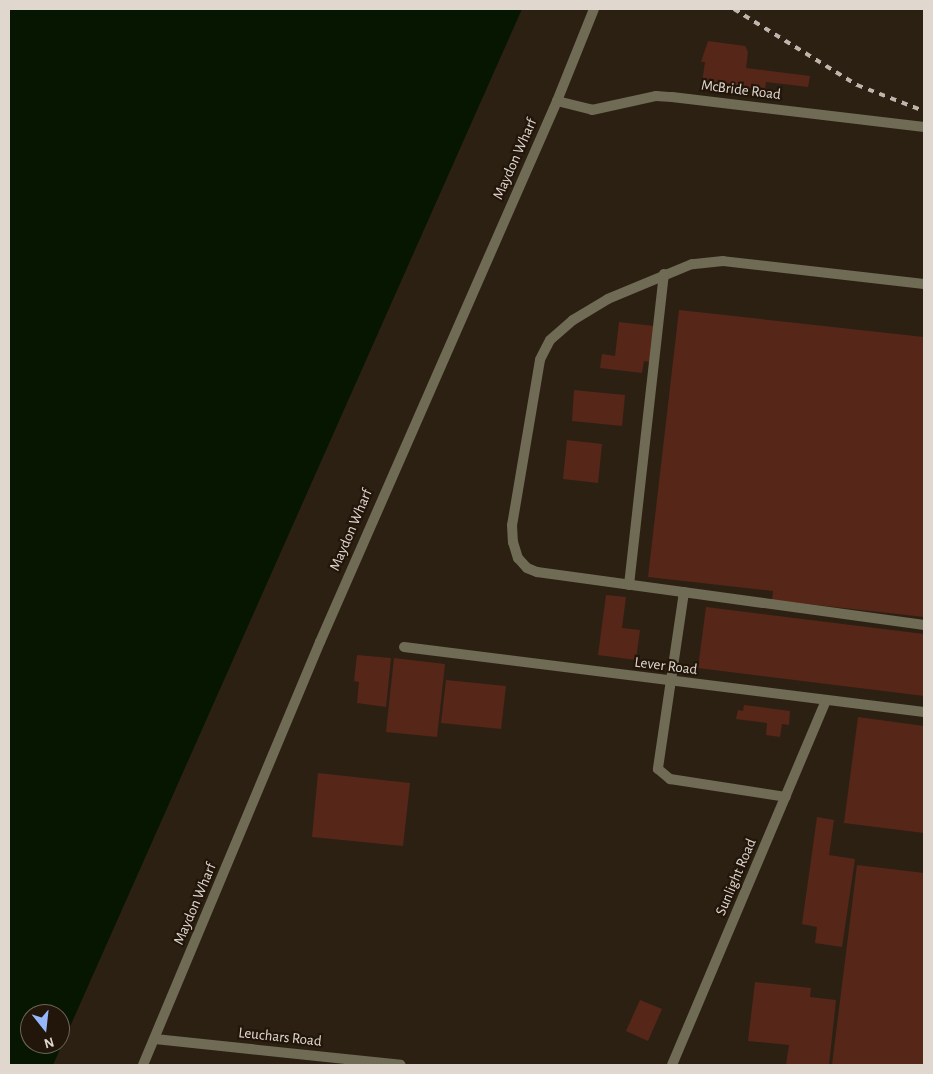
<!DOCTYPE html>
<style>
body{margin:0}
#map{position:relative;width:933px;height:1074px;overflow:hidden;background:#2c2013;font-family:"Alegreya Sans",sans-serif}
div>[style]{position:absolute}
.water>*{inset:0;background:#061600}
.building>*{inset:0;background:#562619}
.lane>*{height:10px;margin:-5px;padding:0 5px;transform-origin:5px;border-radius:5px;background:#6f6b55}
.street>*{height:10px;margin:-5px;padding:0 5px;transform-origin:5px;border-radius:5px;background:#6f6b55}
.rail>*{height:4px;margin-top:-2px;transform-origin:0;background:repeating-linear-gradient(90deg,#beb5ac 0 6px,transparent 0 12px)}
span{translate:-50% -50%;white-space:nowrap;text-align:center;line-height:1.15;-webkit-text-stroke:4.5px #22160a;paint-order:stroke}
.street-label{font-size:15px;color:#e0d8cf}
.frame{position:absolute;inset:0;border:10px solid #e0d8cf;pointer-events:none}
.north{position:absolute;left:20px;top:1004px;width:50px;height:50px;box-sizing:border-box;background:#22160a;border:1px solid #6e6459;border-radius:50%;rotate:164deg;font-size:14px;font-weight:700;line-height:20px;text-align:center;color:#e0d8cf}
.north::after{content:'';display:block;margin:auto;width:18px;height:22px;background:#96b6fd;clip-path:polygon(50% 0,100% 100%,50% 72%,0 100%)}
</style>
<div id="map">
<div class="water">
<i style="clip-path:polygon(evenodd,9px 9px,522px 9px,53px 1065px,9px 1065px,9px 9px,30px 1014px,60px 1014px,60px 1044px,30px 1044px,30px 1014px)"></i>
</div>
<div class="building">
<i style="clip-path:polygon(708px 41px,745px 46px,748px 52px,746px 68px,810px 76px,808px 87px,766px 82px,765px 90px,702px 82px,705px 62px,701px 62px)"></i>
<i style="clip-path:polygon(679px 310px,924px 337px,924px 617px,772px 600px,773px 591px,648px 577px)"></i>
<i style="clip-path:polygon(619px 322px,654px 326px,650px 362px,644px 361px,642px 373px,600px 368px,602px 354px,615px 356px)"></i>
<i style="clip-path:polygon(574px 390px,625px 395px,622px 426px,572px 421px)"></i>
<i style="clip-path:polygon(567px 440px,602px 444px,598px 483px,563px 479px)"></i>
<i style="clip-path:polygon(606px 595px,626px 597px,622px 628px,640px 630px,636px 660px,598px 655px)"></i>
<i style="clip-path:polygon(706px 607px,924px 634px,924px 696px,698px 668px)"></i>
<i style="clip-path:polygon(357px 655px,391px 658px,386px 707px,357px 703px,359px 682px,354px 681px)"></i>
<i style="clip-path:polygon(394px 658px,445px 664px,437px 737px,386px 732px)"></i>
<i style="clip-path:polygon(446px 680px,506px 686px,501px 729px,441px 723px)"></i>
<i style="clip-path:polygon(744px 705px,790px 711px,789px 725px,782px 724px,780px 737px,766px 735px,767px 723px,736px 719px,738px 710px,743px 711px)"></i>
<i style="clip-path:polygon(858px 717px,924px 726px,924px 833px,844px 823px)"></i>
<i style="clip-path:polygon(318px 773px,410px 783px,403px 846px,312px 837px)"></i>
<i style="clip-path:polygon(817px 817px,834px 820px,829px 855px,855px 859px,842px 947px,815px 943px,817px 927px,802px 924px)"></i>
<i style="clip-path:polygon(857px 865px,924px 873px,924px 1065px,832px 1065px)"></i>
<i style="clip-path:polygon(755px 982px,811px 988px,810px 997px,836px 1000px,829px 1065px,786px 1065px,789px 1045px,748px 1041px)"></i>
<i style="clip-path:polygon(640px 1000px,662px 1009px,648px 1041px,626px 1031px)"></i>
</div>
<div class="lane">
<i style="left:557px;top:101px;width:36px;rotate:14deg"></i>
<i style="left:592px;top:110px;width:66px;rotate:-12.3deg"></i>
<i style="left:656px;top:96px;width:16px;rotate:4deg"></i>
<i style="left:672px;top:97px;width:254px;rotate:6.8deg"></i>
<i style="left:924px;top:284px;width:202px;rotate:-173.5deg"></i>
<i style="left:723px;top:261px;width:31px;rotate:174deg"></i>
<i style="left:692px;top:264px;width:91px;rotate:157.4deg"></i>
<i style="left:608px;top:299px;width:41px;rotate:149deg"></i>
<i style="left:573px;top:320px;width:30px;rotate:139deg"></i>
<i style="left:550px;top:340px;width:22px;rotate:117deg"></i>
<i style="left:540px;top:360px;width:167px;rotate:99.6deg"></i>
<i style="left:512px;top:525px;width:17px;rotate:87deg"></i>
<i style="left:513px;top:542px;width:17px;rotate:73deg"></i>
<i style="left:518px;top:558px;width:13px;rotate:48deg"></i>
<i style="left:527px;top:568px;width:11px;rotate:22deg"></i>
<i style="left:537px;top:572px;width:391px;rotate:7.8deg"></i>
<i style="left:629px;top:585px;width:313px;rotate:-83.6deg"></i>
<i style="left:684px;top:592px;width:179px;rotate:98.4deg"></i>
<i style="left:658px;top:769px;width:16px;rotate:40deg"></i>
<i style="left:670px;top:779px;width:117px;rotate:8.8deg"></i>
<i style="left:404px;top:647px;width:524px;rotate:7.13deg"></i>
<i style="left:155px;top:1039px;width:247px;rotate:6deg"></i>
<i style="left:672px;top:1065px;width:395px;rotate:-67.1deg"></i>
</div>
<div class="street">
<i style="left:143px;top:1065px;width:459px;rotate:-67.3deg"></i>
<i style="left:320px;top:642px;width:591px;rotate:-66.34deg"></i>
<i style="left:557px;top:101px;width:99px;rotate:-68.1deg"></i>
</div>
<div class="rail">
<i style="left:734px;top:9px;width:145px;rotate:31.7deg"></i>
<i style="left:857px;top:85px;width:72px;rotate:21.2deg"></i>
</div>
<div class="street-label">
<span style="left:741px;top:90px;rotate:7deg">McBride Road</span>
<span style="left:515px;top:159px;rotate:-66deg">Maydon Wharf</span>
<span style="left:351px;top:530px;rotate:-67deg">Maydon Wharf</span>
<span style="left:666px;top:666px;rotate:7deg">Lever Road</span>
<span style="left:736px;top:877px;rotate:-67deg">Sunlight Road</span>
<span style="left:195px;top:904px;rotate:-67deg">Maydon Wharf</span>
<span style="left:280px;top:1037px;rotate:6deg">Leuchars Road</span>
</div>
<div class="frame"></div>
<div class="north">N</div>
</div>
